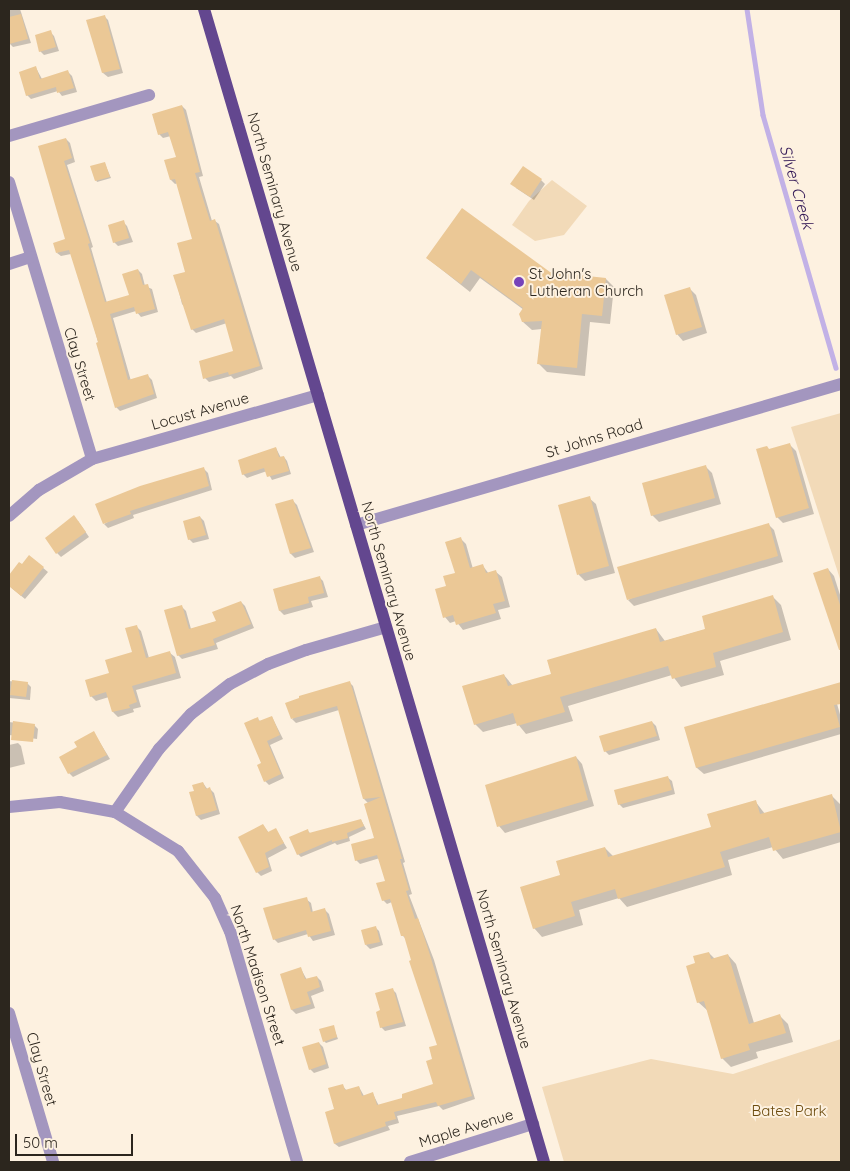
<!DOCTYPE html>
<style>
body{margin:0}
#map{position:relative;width:850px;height:1171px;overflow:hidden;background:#fdf1e0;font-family:Quicksand,sans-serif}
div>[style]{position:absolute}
.green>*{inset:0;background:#f2dab8}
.shadow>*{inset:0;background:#0003}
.stream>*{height:4.5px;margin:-2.25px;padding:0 2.25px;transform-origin:2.25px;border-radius:2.25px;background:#c2b1e6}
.building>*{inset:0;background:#ebc896}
.minor>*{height:12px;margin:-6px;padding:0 6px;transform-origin:6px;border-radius:6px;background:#a396bf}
.primary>*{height:12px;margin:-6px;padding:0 6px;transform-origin:6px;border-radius:6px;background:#63478f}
.dots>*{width:14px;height:14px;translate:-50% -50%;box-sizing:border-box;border:2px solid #fdf1e0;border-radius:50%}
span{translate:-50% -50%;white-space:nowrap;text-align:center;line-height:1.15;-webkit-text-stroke:4px #fdf1e0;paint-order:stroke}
.street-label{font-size:15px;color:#2c261e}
.poi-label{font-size:15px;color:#2c261e}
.left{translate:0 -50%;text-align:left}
.park-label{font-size:15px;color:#6c4b0e}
.water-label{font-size:16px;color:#341a57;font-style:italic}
.frame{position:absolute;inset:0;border:10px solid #2c261e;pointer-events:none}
.scale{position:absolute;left:15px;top:1134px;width:118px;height:22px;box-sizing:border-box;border:2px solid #2c261e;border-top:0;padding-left:6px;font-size:15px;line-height:18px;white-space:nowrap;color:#2c261e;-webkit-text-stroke:4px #fdf1e0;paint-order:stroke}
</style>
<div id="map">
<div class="green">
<i style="clip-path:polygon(552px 180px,587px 206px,564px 235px,535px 241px,512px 225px,529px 201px)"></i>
<i style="clip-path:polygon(841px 413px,841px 582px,791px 427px)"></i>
<i style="clip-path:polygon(841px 1039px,841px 1162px,564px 1162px,542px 1087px,651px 1059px,733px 1074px)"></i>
</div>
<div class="shadow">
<i style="clip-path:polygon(9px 9px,20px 9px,31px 43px,13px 47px,9px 43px)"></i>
<i style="clip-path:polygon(104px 16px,108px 20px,123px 73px,108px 77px,103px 73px,87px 21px)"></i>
<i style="clip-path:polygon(50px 32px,54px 36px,59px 51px,44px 55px,40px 51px)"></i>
<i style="clip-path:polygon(36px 68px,42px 79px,68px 72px,72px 76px,77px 92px,62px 96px,58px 91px,31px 99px,27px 95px)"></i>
<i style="clip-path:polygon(182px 106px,186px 110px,203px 176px,199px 177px,212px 221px,215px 221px,219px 224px,263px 369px,234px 379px,231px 376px,209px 382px,205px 378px,235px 352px,227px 323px,196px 333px,192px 329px,186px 308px,182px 304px,175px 276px,187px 273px,194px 240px,178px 183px,175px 184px,171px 180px,166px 161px,177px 158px,171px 136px,163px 138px,159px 134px)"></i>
<i style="clip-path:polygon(66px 139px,70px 143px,75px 162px,67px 165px,93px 247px,91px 248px,107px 303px,131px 296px,138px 270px,142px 274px,145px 286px,152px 289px,158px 312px,141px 317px,136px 311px,113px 318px,131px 381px,148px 376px,152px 380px,157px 398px,120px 411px,116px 407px,84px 291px,71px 254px,61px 256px,57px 253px,66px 240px,40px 147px)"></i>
<i style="clip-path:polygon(105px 164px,111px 178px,97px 182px,96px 180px)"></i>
<i style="clip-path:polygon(541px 180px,545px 184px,534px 200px,516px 188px)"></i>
<i style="clip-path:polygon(123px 222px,127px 226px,133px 242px,118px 246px,114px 242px)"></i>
<i style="clip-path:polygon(427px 258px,606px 279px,614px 287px,610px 324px,590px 322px,585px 376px,547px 372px,539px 364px,542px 329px,532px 330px,523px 322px,524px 310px,480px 278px,470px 292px)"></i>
<i style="clip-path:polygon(690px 289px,696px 295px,707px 333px,683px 341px,677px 334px)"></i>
<i style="clip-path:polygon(790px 445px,796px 451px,814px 514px,783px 523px,777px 517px,770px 450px)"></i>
<i style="clip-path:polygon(276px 448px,281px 458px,284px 457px,287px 461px,291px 474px,272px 480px,267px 471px,247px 478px,243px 474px)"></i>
<i style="clip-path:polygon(705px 466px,712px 473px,721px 504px,659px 522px,652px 515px)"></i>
<i style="clip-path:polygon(204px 469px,208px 473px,212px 490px,133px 515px,134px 518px,108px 528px,104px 524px)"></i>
<i style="clip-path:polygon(589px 498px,596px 504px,615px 573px,585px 581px,579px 575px,559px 506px)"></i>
<i style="clip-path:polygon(292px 500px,297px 505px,314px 552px,295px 558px,291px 554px)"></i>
<i style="clip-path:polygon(200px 517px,204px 521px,209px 539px,193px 543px,189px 539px)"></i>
<i style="clip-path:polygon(78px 521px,89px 537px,61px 557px,57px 553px)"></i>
<i style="clip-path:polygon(768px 524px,774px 530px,783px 562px,634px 606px,628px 600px)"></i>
<i style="clip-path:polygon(460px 538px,466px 544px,473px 569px,483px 566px,489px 574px,496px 572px,502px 577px,510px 607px,498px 610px,501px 619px,463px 630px,456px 621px,450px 623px,445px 617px,447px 587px,456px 574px)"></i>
<i style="clip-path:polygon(30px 557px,48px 572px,25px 599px,9px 586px,9px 577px,20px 563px,22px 565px)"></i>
<i style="clip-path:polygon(828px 569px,834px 576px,841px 598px,841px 653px,815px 574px)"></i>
<i style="clip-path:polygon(319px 577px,323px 581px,328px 597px,311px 601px,313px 607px,284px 615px,280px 611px,275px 590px)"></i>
<i style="clip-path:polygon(772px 596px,781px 605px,791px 640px,720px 661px,724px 675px,681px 687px,672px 675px,568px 706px,573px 721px,526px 734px,517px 723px,483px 732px,475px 724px,504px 675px,513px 686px,553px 674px,656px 629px,665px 641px,707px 629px)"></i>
<i style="clip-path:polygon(241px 602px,245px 606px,254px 628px,216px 643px,218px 649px,182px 659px,178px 655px,182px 607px,186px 611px,191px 629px,218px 621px)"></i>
<i style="clip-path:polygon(136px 626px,141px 631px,149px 658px,170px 653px,175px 657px,181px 678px,136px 690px,141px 707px,133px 709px,134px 712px,118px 717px,113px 712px,109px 697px,96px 701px,91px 696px,134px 653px)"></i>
<i style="clip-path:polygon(9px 681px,27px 683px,31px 687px,30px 700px,9px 698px)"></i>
<i style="clip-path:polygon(349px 682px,353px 686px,405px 862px,403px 863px,412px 894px,409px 895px,434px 960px,475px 1099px,443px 1110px,439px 1106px,397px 1116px,399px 1123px,388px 1126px,390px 1130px,339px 1147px,335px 1144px,336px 1110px,342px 1085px,347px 1091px,359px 1087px,364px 1096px,373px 1094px,379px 1106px,404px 1098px,434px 1085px,434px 1060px,438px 1046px,406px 939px,402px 935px,392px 902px,387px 904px,383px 900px,386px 882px,380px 858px,360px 864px,356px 860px,376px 838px,369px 804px,364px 799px,339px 710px,296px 723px,292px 719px)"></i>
<i style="clip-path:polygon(834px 693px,841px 718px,841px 734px,704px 774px,697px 768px,686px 728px)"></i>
<i style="clip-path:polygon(272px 717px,283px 739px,270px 745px,284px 778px,269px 785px,265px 781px,258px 719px,261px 722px)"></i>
<i style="clip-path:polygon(9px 722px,34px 725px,38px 729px,37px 739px,9px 735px)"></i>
<i style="clip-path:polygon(652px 722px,656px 726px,660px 740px,609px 755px,605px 751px)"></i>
<i style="clip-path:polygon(94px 733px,110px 759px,73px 777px,69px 773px)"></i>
<i style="clip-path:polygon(18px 743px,21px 746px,25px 764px,9px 768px,9px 745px)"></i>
<i style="clip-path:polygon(576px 757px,582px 764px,594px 806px,505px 833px,499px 826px)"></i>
<i style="clip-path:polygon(667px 777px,672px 781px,675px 794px,623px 808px,619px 804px)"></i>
<i style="clip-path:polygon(203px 783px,208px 790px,210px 789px,214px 793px,220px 814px,201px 820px,197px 816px,190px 793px,195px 792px)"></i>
<i style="clip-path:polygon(831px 795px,840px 804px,841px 809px,841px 842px,783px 859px,773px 847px,728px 860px,732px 875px,627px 907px,619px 898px,579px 910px,583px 925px,542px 937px,534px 928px,562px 876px,605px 848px,614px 857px,712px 828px,755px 801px,765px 814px)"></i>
<i style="clip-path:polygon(361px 820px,366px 829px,349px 837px,350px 841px,337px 845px,335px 843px,301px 857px,298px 854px,307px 830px,311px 834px)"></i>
<i style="clip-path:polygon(263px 825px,269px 833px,276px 830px,287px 848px,268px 858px,272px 871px,261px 876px,257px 872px)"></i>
<i style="clip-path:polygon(306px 899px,311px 903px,313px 913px,325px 910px,329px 914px,335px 935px,313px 941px,308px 934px,278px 943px,274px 939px)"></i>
<i style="clip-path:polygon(375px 927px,379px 931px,383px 945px,370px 949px,366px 945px)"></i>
<i style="clip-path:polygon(709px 953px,715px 959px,728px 955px,736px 964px,754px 1023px,780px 1016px,788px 1024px,793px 1042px,756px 1052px,758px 1058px,731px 1067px,722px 1058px,708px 1011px,698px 1002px,697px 964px)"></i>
<i style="clip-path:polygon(301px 969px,307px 980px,317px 977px,321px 981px,324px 991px,311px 996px,315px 1008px,296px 1014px,292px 1010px,281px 975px)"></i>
<i style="clip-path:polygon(392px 989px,396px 993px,406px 1026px,385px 1031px,381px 1027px)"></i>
<i style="clip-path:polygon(333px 1026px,338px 1039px,326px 1043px,324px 1041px)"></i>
<i style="clip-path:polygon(319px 1043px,323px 1047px,329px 1068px,314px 1073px,310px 1069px)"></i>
</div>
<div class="stream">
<i style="left:747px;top:9px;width:107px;rotate:81.4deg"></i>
<i style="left:763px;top:115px;width:263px;rotate:73.9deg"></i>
</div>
<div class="building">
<i style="clip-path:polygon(21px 14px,28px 39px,9px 44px,9px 17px)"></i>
<i style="clip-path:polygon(105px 15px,120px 69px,102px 73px,86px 20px)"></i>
<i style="clip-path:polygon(51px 30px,56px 47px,39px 52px,35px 35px)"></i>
<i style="clip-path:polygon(36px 66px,40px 79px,68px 70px,74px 88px,57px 93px,56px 87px,26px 96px,19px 72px)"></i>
<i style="clip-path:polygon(182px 105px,200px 172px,195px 173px,210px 221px,215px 219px,260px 366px,229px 375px,228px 372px,203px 379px,199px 361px,233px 351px,224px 319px,191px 330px,173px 275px,185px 272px,177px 243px,192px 239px,175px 179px,170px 180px,164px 160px,176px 157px,168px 132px,158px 135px,152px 114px)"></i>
<i style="clip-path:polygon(66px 138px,72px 158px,64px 161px,90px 243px,88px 244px,105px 302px,129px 295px,122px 274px,138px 269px,143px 285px,148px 284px,155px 309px,136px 314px,134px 307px,110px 314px,128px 380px,148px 374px,154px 394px,115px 408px,96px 343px,98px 342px,69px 250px,56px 253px,53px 243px,65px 239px,38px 146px)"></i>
<i style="clip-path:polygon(105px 162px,110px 177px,95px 181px,90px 166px)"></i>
<i style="clip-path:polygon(523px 166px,542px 179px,530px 197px,510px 184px)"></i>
<i style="clip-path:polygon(462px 208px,550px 272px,606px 278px,602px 316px,582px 314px,577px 368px,537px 364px,542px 321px,522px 322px,519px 314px,523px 308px,471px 270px,461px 284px,426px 258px)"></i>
<i style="clip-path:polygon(124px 220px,129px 238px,113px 243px,108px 225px)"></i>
<i style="clip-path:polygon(690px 287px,702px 327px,676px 335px,664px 295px)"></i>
<i style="clip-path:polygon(790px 443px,809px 508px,776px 518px,756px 449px,767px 446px,769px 449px)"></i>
<i style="clip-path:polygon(276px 447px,279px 457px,284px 456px,289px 471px,267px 477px,264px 468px,242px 475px,238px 460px)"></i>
<i style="clip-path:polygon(706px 465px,715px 498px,651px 516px,642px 483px)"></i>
<i style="clip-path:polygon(204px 467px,209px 486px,130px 511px,131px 514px,103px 524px,95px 504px,140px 486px)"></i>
<i style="clip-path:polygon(590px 496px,609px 566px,577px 575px,558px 505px)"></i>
<i style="clip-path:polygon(293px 499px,311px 548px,290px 554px,275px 504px)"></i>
<i style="clip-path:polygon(74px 515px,86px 532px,56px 554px,45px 538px)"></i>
<i style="clip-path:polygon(200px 516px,206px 535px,188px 540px,183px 521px)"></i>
<i style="clip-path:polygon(769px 523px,778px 556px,627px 600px,617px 567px)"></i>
<i style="clip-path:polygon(461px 537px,470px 568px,483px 564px,486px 573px,496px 570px,505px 601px,493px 604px,496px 613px,456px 625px,453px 615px,443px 618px,435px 589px,446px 586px,443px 576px,455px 573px,445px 542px)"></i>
<i style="clip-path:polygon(29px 555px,44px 567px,21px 596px,9px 586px,9px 575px,19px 562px,22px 564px)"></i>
<i style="clip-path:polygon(828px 568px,841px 608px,841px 650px,839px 650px,813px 573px)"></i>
<i style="clip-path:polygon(320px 576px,324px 593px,308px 597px,309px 603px,279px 611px,273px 589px)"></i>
<i style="clip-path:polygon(773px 595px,783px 632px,713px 653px,716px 667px,672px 679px,668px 666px,560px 697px,565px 712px,517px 726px,513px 713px,474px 725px,462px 686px,504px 674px,508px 686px,551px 674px,547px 660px,656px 628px,660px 642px,705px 629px,702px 616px)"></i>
<i style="clip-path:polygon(241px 601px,251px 624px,213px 639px,215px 645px,177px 656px,164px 610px,182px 605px,189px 629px,216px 621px,212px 612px)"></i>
<i style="clip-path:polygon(137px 625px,146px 658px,170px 651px,176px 673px,132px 686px,137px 702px,129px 705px,130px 708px,112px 712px,106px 692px,90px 697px,85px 680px,109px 673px,105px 660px,132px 652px,125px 628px)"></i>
<i style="clip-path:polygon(12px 680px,28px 682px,26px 697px,10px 695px)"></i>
<i style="clip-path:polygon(350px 681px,402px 859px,400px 859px,409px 890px,406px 891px,415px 919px,418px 918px,430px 955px,472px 1096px,438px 1106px,436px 1102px,394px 1112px,396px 1119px,385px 1122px,386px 1126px,334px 1144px,325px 1112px,334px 1109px,328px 1088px,343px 1084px,345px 1090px,359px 1086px,362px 1096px,373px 1092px,377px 1105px,402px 1098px,402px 1094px,433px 1084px,426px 1061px,432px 1059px,429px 1047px,437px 1045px,409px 961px,411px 960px,404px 936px,401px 936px,390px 899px,382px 901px,376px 883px,385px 881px,377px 855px,355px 861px,351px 844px,374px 838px,364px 804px,381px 797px,363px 799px,337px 706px,291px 719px,285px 703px,299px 698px,299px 696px)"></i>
<i style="clip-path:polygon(841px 682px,841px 704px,834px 705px,840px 727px,696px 768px,684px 727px)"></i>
<i style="clip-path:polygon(272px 716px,280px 735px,267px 741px,281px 774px,264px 782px,257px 765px,261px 763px,244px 723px,258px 717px,259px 721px)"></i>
<i style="clip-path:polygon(13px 721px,35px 724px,33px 742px,11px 740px)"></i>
<i style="clip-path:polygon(652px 721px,657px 736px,604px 752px,599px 736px)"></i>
<i style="clip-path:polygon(94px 731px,107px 755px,68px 774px,59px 757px,77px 747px,74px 742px)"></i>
<i style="clip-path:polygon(576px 756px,588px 800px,497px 827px,485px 785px)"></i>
<i style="clip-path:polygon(668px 776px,672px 790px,618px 805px,614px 790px)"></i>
<i style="clip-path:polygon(203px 782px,206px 789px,210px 787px,217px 810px,196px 816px,189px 792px,194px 791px,192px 785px)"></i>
<i style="clip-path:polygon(832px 794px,841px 832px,773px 851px,769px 837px,720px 852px,725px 867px,618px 899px,615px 889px,571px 902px,575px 916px,533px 929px,520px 887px,560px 875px,556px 861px,605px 847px,608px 857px,711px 827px,707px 814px,756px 800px,760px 814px)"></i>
<i style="clip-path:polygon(361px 819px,364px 826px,347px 833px,348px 838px,332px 842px,332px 840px,297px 855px,289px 837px,308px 829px,309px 833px)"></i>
<i style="clip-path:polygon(263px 824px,268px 832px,276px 828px,284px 843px,265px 853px,269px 867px,256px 873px,238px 837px)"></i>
<i style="clip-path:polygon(307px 897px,311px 912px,325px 908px,331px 931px,308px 937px,306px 930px,273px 940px,263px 908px)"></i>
<i style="clip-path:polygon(376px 926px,380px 942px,365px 945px,361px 930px)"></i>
<i style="clip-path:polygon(709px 952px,711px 959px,728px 954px,749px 1024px,780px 1014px,786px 1033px,748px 1044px,750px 1050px,721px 1059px,704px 1001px,697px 1003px,686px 966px,695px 963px,693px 956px)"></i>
<i style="clip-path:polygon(301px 967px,305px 979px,317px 976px,320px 987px,307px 992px,311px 1004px,291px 1010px,280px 974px)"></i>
<i style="clip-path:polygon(393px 988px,403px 1022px,380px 1028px,376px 1012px,380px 1010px,375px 993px)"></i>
<i style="clip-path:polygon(334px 1025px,337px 1037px,323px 1042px,319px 1029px)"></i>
<i style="clip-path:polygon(319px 1042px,326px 1064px,309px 1070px,302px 1047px)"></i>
</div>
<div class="minor">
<i style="left:9px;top:136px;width:146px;rotate:-16.3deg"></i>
<i style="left:9px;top:182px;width:289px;rotate:73.3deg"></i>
<i style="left:9px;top:264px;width:23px;rotate:-18deg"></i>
<i style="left:9px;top:516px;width:40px;rotate:-41deg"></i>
<i style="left:39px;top:490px;width:61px;rotate:-30.3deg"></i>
<i style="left:92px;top:459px;width:235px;rotate:-15.8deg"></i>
<i style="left:356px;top:525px;width:505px;rotate:-16.21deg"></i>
<i style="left:9px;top:807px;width:51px;rotate:-5.6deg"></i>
<i style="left:60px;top:802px;width:56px;rotate:10.3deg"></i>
<i style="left:115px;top:812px;width:77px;rotate:-55.1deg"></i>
<i style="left:159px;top:749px;width:47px;rotate:-47.6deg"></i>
<i style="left:191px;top:714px;width:49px;rotate:-37.6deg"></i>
<i style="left:230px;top:684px;width:43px;rotate:-27.8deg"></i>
<i style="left:268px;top:664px;width:40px;rotate:-20.2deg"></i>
<i style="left:306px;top:650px;width:83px;rotate:-16deg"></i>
<i style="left:115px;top:812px;width:74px;rotate:31.8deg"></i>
<i style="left:178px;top:851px;width:60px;rotate:51.8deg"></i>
<i style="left:215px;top:898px;width:36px;rotate:66deg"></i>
<i style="left:230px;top:931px;width:241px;rotate:73.8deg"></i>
<i style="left:9px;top:1013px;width:155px;rotate:73.5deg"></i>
<i style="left:410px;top:1162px;width:129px;rotate:-17.2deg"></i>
</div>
<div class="primary">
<i style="left:204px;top:9px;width:1202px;rotate:73.57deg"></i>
</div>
<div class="dots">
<i style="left:519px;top:282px;background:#7643ba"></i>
</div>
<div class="street-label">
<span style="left:275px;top:192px;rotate:74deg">North Seminary Avenue</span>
<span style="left:80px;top:364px;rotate:73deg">Clay Street</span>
<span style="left:200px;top:411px;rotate:-16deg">Locust Avenue</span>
<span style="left:594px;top:438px;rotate:-17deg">St Johns Road</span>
<span style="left:389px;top:581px;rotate:74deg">North Seminary Avenue</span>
<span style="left:504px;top:969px;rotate:74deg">North Seminary Avenue</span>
<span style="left:258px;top:975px;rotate:72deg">North Madison Street</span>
<span style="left:42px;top:1069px;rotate:74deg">Clay Street</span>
<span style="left:466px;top:1128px;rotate:-17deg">Maple Avenue</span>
</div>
<div class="poi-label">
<span class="left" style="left:529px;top:282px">St John's<br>Lutheran Church</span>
</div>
<div class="park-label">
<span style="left:789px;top:1111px">Bates Park</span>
</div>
<div class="water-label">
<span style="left:797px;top:187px;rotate:74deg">Silver Creek</span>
</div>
<div class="frame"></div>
<div class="scale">50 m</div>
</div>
